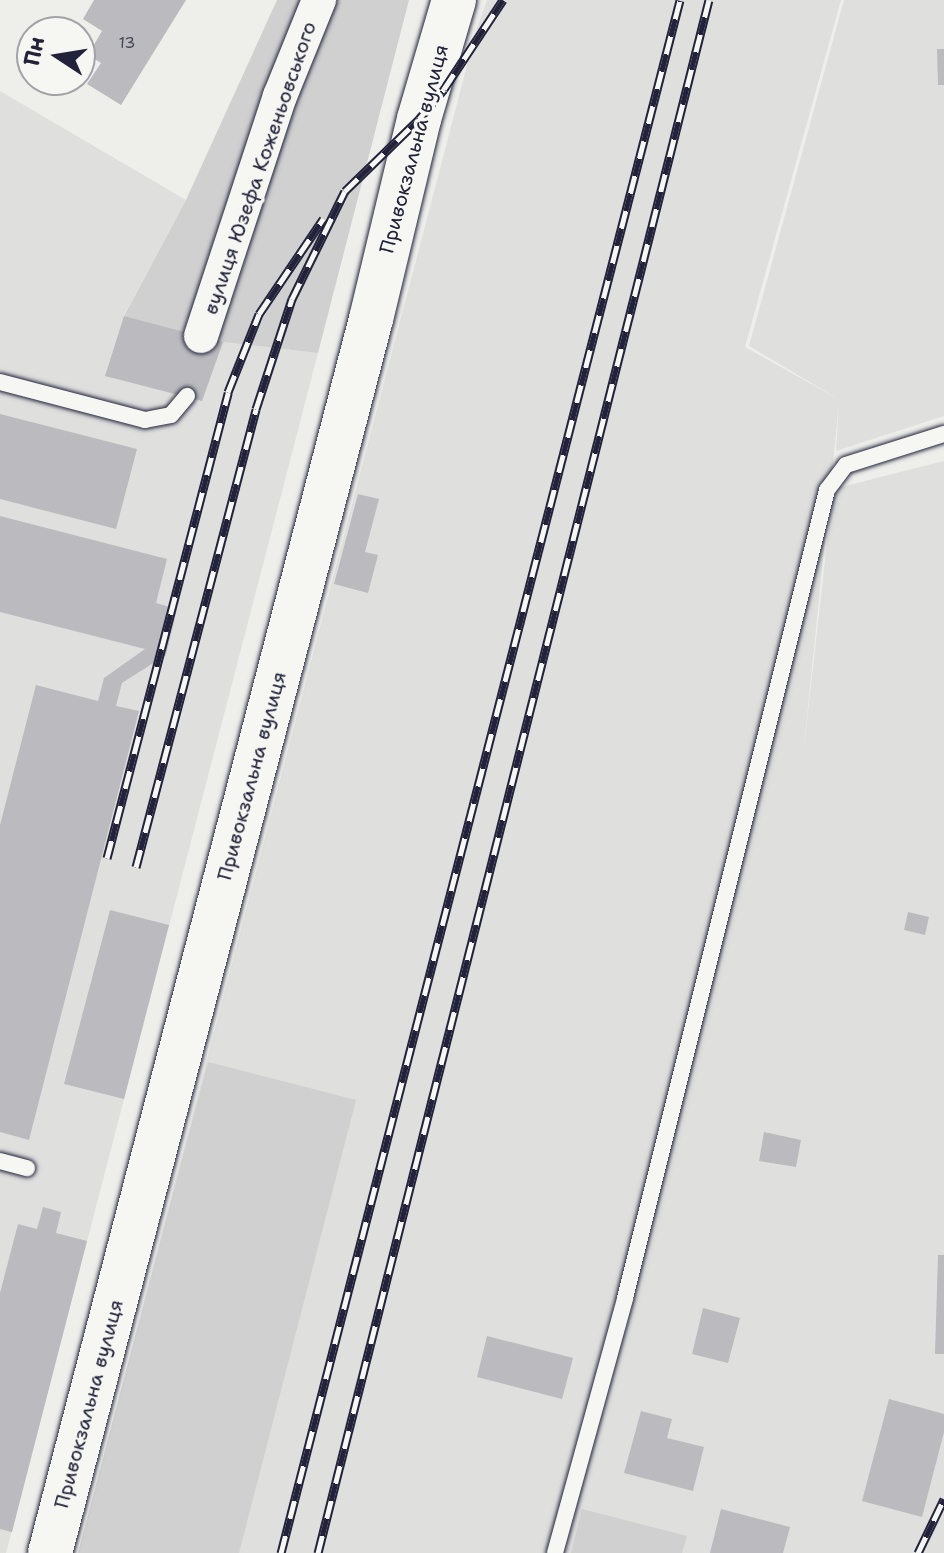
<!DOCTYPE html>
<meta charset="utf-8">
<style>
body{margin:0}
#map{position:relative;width:944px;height:1553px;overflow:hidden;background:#eeeeeb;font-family:"Shantell Sans",sans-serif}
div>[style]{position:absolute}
.built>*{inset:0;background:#dfdfde}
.green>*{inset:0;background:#d0d0d1}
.building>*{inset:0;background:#bbbbbf}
.roads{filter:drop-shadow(0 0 2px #22223b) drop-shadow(0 0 2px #22223b)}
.lane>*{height:16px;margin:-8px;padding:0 8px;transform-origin:8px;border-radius:8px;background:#f6f6f2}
.street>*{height:34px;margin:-17px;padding:0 17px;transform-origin:17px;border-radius:17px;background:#f6f6f2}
.secondary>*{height:44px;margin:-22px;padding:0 22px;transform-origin:22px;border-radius:22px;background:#f6f6f2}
.rail>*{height:9px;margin-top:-4.5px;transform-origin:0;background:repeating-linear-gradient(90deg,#f6f6f2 0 18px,#22223b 0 36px);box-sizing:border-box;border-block:2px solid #22223b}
span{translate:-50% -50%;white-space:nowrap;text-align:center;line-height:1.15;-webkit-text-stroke:7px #f6f6f2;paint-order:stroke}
.number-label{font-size:16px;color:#48485c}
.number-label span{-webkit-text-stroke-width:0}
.street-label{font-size:20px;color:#22223b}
.north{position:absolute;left:16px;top:16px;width:80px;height:80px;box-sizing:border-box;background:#f6f6f2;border:2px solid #a1a1a9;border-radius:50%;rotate:282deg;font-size:22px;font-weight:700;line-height:32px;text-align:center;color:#22223b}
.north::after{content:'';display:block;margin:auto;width:28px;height:36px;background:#22223b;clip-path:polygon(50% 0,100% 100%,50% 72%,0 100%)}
</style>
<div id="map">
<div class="built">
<i style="clip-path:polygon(487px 0,841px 0,745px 347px,840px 400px,749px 346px,844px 0,944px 0,944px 416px,836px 451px,839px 404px,803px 756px,833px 489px,944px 461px,944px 1553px,78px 1553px,476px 31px)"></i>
<i style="clip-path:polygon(0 91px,186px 200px,124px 315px,223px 342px,318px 353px,6px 1553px,0 1553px)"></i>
</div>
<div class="green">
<i style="clip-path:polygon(277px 0,409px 0,318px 353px,223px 342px,124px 316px,186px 200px)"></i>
<i style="clip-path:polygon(208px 1062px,356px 1100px,239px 1553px,78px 1553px)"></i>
<i style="clip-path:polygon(582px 1509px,687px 1536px,682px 1553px,571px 1553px)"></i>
</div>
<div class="building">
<i style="clip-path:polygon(94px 0,186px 0,121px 105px,87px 84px,101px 63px,88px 55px,102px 31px,83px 19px)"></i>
<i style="clip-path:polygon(937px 49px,944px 49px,944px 85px,938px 85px)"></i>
<i style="clip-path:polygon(124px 316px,223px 342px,202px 401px,105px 376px)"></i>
<i style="clip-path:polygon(0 414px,137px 449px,116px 529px,0 499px)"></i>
<i style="clip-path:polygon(358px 494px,379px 499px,365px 552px,378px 555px,368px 593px,334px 584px)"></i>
<i style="clip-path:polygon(0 516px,167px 559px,156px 603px,177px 609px,166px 655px,122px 683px,116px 706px,139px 711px,29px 1140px,0 1132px,0 825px,36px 685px,98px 701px,104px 678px,145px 649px,0 612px)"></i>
<i style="clip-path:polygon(110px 910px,169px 925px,124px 1099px,64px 1084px)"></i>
<i style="clip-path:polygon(908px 912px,929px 917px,925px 935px,904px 930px)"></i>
<i style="clip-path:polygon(764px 1132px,801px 1140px,796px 1167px,759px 1161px)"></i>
<i style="clip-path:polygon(43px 1207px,61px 1212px,56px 1233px,87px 1241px,12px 1532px,0 1529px,0 1293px,18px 1224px,37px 1229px)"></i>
<i style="clip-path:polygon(938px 1255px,944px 1255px,944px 1354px,935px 1354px)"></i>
<i style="clip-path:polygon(703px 1308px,740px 1318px,728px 1363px,692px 1354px)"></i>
<i style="clip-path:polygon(487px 1336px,573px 1358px,562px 1399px,477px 1377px)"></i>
<i style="clip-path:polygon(889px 1399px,944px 1414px,944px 1432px,922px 1517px,862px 1501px)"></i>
<i style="clip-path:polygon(641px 1411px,672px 1419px,667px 1438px,704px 1447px,693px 1491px,624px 1473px)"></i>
<i style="clip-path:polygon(721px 1509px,790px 1527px,783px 1553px,710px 1553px)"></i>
</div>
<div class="roads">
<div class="lane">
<i style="left:0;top:382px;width:150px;rotate:14.7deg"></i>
<i style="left:145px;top:420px;width:26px;rotate:-11deg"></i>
<i style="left:171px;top:415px;width:25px;rotate:-50deg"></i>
<i style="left:0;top:1161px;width:28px;rotate:15deg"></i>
<i style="left:555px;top:1553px;width:264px;rotate:-74.6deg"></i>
<i style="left:625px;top:1298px;width:833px;rotate:-75.96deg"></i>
<i style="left:827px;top:490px;width:31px;rotate:-53deg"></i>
<i style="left:846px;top:465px;width:103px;rotate:-17.6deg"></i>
</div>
<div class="street">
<i style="left:201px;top:336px;width:253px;rotate:-71.8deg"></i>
<i style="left:280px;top:96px;width:104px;rotate:-67.9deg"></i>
</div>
<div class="secondary">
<i style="left:50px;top:1553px;width:1275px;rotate:-75.42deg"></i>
<i style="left:371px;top:319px;width:206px;rotate:-76.5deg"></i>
<i style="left:419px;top:119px;width:124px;rotate:-73.6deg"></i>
</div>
</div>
<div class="rail">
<i style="left:107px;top:858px;width:481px;rotate:-75.4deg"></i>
<i style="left:228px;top:392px;width:84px;rotate:-68.3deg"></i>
<i style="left:259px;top:314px;width:115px;rotate:-56deg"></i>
<i style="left:136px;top:867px;width:473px;rotate:-75.3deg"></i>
<i style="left:256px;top:409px;width:116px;rotate:-71.9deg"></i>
<i style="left:292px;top:299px;width:120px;rotate:-63.9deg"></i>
<i style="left:345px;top:191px;width:103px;rotate:-44.2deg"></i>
<i style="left:419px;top:119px;width:39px;rotate:-50deg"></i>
<i style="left:444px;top:89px;width:107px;rotate:-56.5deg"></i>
<i style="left:281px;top:1553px;width:1603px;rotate:-75.59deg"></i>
<i style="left:318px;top:1553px;width:1601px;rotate:-75.87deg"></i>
<i style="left:918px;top:1553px;width:60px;rotate:-64.3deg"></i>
</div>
<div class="number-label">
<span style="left:127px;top:43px">13</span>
</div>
<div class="street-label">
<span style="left:414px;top:149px;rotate:-75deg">Привокзальна вулиця</span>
<span style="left:260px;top:168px;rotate:-71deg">вулиця Юзефа Коженьовського</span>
<span style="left:252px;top:776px;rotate:-75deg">Привокзальна вулиця</span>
<span style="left:89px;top:1404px;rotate:-75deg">Привокзальна вулиця</span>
</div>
<div class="north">Пн</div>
</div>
